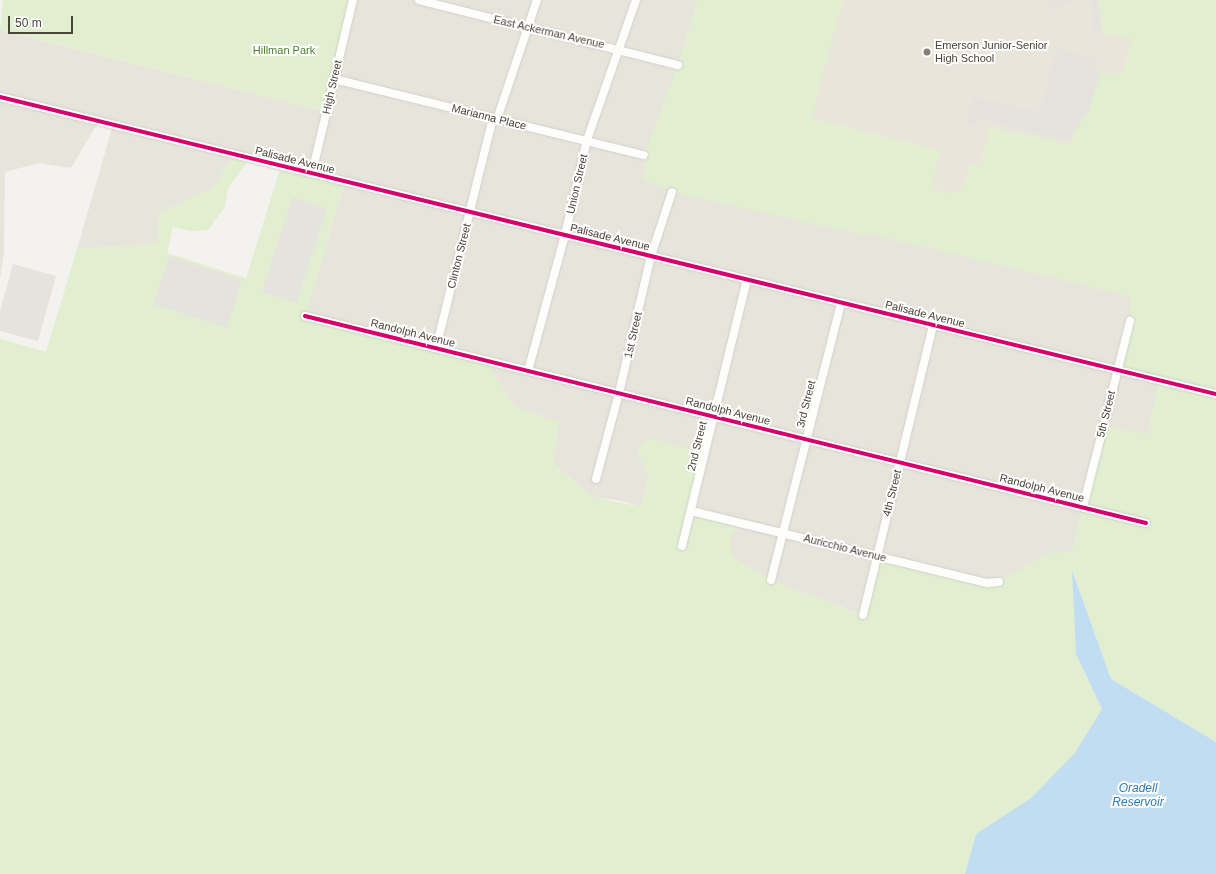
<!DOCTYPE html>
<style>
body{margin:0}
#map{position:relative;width:1216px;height:874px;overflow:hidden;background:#f4f2ee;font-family:Arial,sans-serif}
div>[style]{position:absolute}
.residential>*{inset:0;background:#e7e4dc}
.education>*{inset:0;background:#eae5da}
.green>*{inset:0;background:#e1eecf}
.parking>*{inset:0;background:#e6e3df}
.water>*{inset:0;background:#c0ddf1}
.roads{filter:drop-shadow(0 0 1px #d2d0cb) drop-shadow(0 0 1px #d2d0cb)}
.minor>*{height:8px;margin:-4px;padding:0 4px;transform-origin:4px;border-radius:4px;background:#fdfdfc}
.cycleway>*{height:4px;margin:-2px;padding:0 2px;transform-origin:2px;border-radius:2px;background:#d6006c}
.dots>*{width:11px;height:11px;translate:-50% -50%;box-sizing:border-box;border:2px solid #fff;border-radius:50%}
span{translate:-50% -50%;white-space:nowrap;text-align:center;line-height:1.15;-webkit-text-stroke:4px #fff;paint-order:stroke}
.street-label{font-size:11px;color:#4b4439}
.poi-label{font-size:11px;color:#4b4439}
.left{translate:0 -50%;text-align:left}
.park-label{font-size:11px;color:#4a7f2a}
.water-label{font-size:12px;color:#2e7ab2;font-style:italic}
.scale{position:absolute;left:8px;top:16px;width:65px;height:18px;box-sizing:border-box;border:2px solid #4b4439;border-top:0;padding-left:5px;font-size:12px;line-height:14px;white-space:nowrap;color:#4b4439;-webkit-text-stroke:3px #fff;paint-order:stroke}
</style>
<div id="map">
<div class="residential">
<i style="clip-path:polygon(354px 0,698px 0,678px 65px,672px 192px,871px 234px,1130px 296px,1130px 321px,1159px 380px,1148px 435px,1104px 426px,1072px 553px,1048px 553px,999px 582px,863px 615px,771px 580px,731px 557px,731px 533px,747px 525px,691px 511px,637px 449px,649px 477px,641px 507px,621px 501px,592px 497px,553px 463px,559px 422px,515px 407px,484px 360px,305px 316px,345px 182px,232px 154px,215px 186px,189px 199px,158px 243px,77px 249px,113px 125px,99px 121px,71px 168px,39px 163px,5px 172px,4px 253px,0 279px,0 30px,326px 112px)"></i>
</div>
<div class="education">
<i style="clip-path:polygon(698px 0,1157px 0,1130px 296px,871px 234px,672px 192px,644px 180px)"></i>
</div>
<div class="green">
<i style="clip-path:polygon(3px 0,353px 0,326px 112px,0 30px)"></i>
<i style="clip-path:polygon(698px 0,843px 0,811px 118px,940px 150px,932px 188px,952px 194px,965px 184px,969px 165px,980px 165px,989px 127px,1070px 143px,1090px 104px,1101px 72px,1122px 74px,1132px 39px,1103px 33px,1098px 0,1216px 0,1216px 742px,1111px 679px,1073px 572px,1076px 654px,1102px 709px,1074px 754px,1031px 798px,976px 834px,965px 874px,0 874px,0 339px,46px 352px,77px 249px,158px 243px,158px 213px,215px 186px,232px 154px,250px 158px,228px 188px,225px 207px,208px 230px,190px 231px,173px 227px,167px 253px,246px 278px,281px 166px,345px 181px,306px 316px,484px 360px,515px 407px,559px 422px,553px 463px,592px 497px,641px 507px,649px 477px,637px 449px,650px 438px,705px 453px,691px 511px,748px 524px,731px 533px,731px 557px,771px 580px,862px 615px,877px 556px,998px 582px,1048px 553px,1072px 552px,1104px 425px,1148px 434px,1159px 380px,1117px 370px,1130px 321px,1130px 296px,871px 234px,867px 233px,867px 236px,672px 192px,644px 180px,644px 155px,678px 65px)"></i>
</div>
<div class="parking">
<i style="clip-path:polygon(1048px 0,1076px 0,1053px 11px)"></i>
<i style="clip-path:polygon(1090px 0,1096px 0,1098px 5px,1101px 35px,1094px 36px)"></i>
<i style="clip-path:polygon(1056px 48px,1098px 58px,1095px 71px,1100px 72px,1089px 111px,1067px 141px,977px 118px,975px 127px,965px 124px,973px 96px,1039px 112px)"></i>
<i style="clip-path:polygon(292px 197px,327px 209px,296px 303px,262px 292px)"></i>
<i style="clip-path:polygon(169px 256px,242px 280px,227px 328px,153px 304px)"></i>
<i style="clip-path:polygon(13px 264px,56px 276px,38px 341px,0 331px,0 311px)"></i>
</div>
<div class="water">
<i style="clip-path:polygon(1072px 570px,1111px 679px,1216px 742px,1216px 874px,965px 874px,976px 834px,1031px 798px,1074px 754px,1102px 709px,1076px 654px)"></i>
</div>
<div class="roads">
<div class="minor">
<i style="left:419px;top:0;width:267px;rotate:14.1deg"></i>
<i style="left:334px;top:79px;width:319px;rotate:13.8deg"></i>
<i style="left:0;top:97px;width:1252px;rotate:13.73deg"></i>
<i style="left:497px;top:119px;width:126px;rotate:-71.4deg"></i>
<i style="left:312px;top:173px;width:178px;rotate:-76.7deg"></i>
<i style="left:305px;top:316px;width:866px;rotate:13.83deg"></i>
<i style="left:436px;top:348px;width:237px;rotate:-76.1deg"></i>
<i style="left:528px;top:371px;width:141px;rotate:-74.8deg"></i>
<i style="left:565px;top:235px;width:98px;rotate:-77deg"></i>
<i style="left:587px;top:140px;width:148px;rotate:-70.7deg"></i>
<i style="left:596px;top:479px;width:89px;rotate:-75deg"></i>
<i style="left:619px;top:393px;width:141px;rotate:-76.9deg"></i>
<i style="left:651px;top:256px;width:67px;rotate:-71.8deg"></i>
<i style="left:1083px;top:507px;width:192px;rotate:-75.8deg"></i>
<i style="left:691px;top:511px;width:305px;rotate:13.7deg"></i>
<i style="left:987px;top:583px;width:12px;rotate:-5deg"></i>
<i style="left:682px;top:546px;width:274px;rotate:-76.3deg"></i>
<i style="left:771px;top:580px;width:286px;rotate:-75.8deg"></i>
<i style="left:863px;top:615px;width:297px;rotate:-76.4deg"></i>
</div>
</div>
<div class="cycleway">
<i style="left:0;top:97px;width:1252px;rotate:13.73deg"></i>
<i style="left:305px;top:316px;width:866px;rotate:13.83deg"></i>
</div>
<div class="dots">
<i style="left:927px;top:52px;background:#868178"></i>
</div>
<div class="street-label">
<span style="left:549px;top:32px;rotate:13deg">East Ackerman Avenue</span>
<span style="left:332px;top:87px;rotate:-77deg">High Street</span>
<span style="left:489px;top:117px;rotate:14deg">Marianna Place</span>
<span style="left:295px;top:160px;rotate:14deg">Palisade Avenue</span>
<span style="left:577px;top:184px;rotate:-77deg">Union Street</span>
<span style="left:610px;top:237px;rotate:14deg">Palisade Avenue</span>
<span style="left:459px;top:256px;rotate:-76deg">Clinton Street</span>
<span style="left:925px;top:314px;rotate:14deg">Palisade Avenue</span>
<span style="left:413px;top:333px;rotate:14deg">Randolph Avenue</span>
<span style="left:633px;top:335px;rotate:-77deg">1st Street</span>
<span style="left:806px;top:404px;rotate:-76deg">3rd Street</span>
<span style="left:728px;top:411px;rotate:14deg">Randolph Avenue</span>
<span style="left:1106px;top:414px;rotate:-76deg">5th Street</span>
<span style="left:697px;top:446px;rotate:-76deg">2nd Street</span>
<span style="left:1042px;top:488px;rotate:14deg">Randolph Avenue</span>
<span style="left:892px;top:493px;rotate:-76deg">4th Street</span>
<span style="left:845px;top:548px;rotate:14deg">Auricchio Avenue</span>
</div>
<div class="poi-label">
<span class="left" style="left:935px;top:52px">Emerson Junior-Senior<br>High School</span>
</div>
<div class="park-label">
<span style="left:284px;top:50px">Hillman Park</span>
</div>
<div class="water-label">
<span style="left:1138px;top:796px">Oradell<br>Reservoir</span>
</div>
<div class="scale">50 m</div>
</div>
